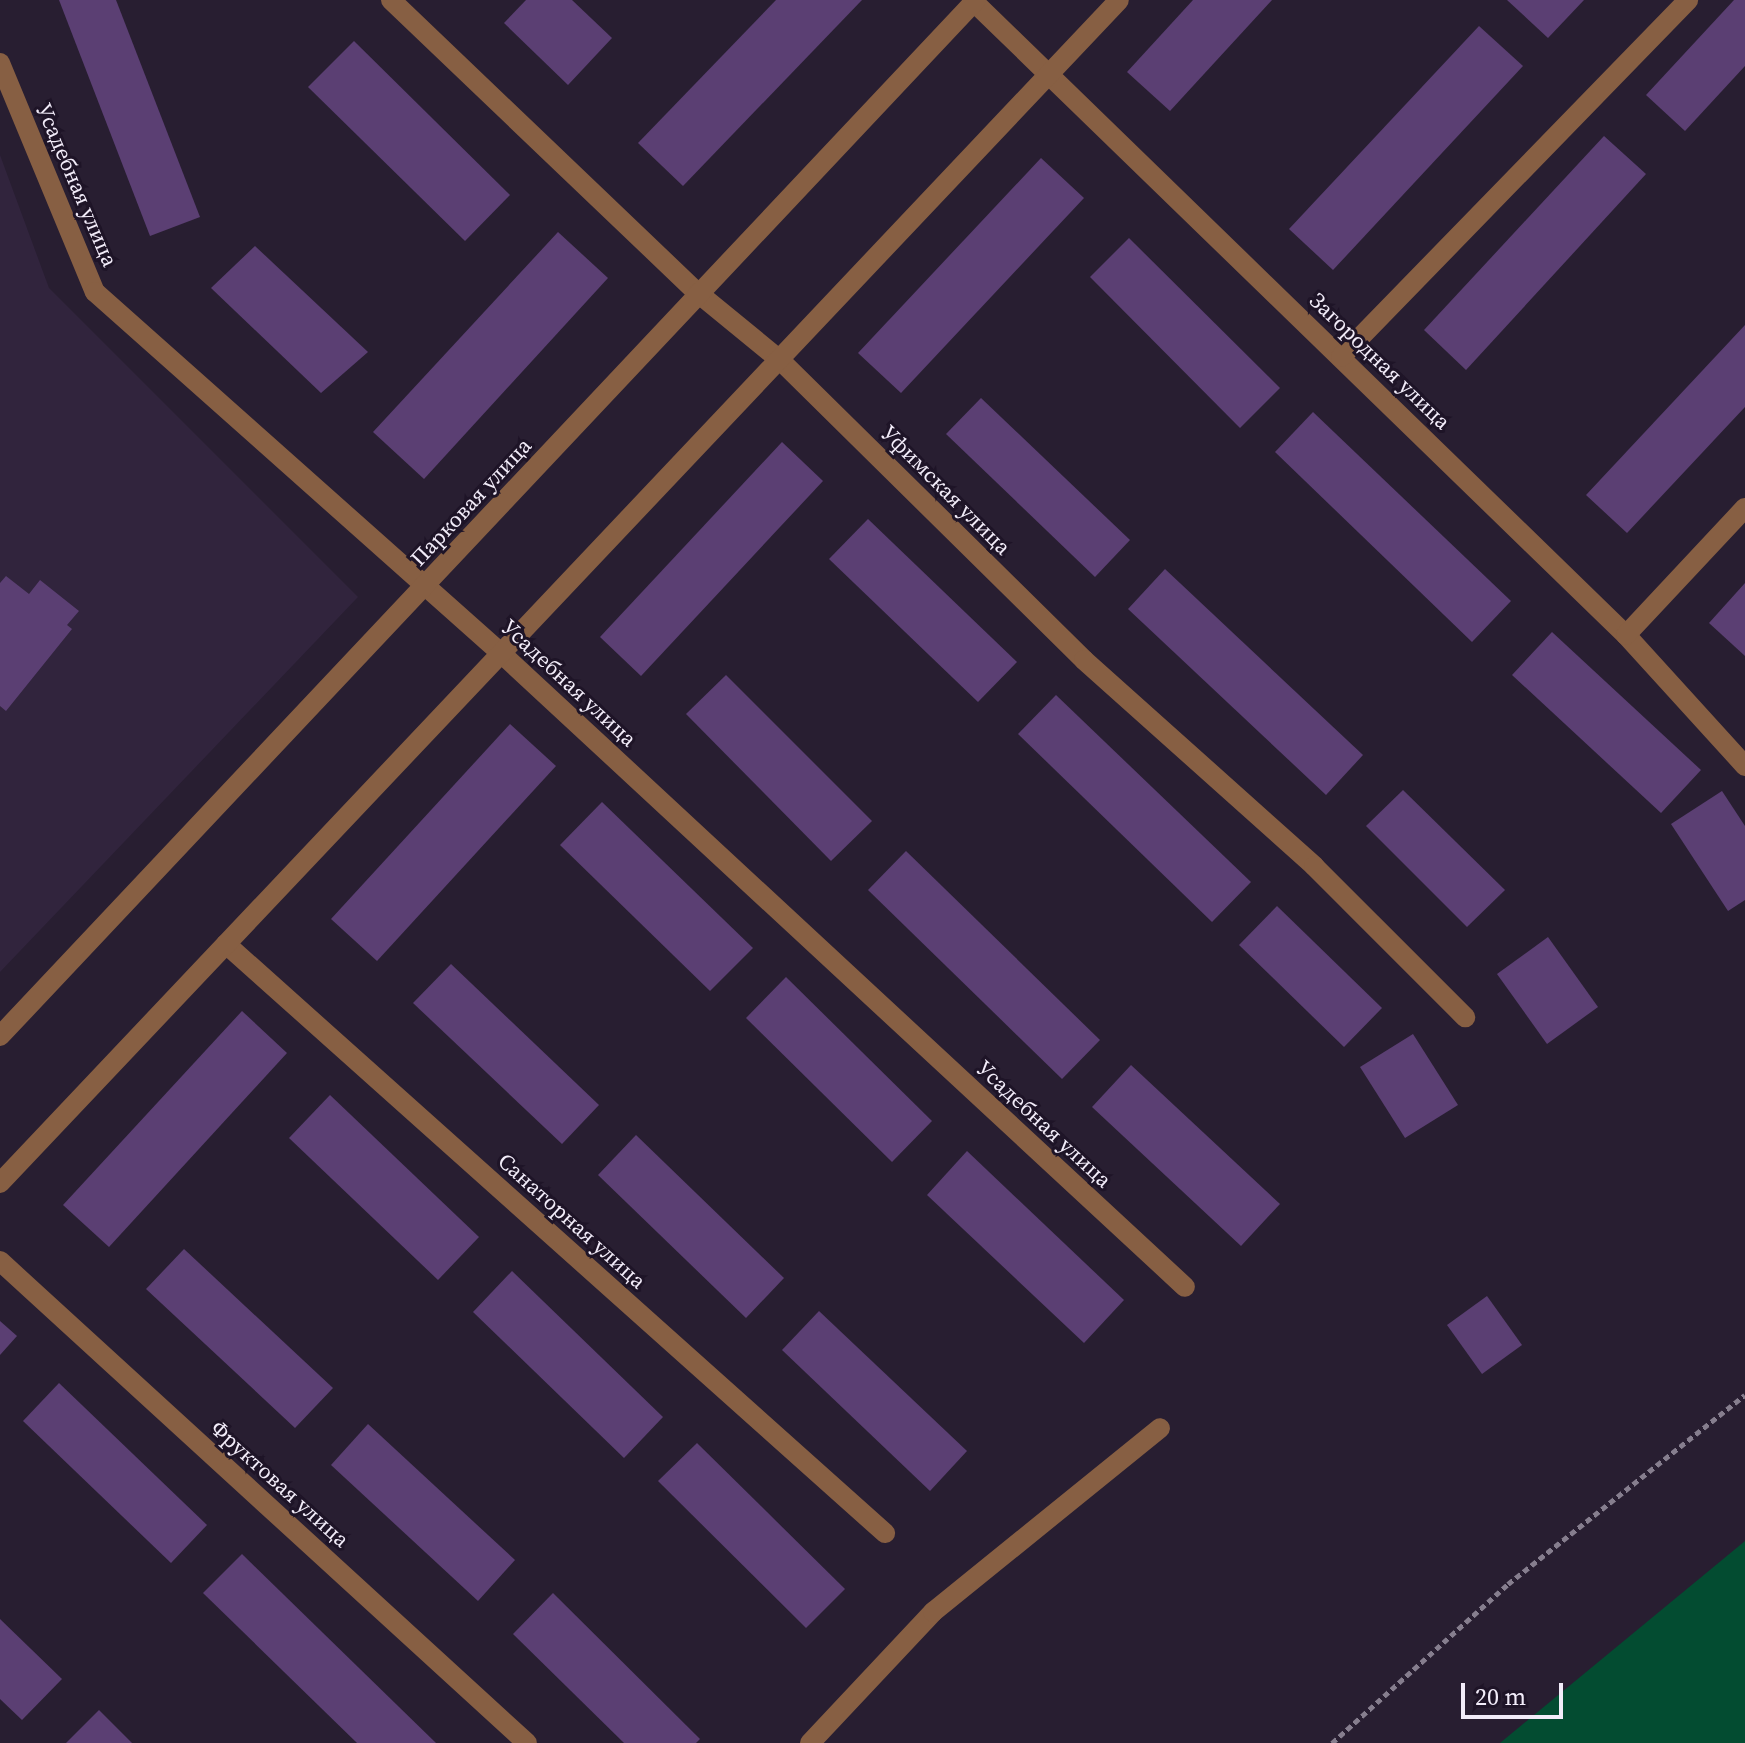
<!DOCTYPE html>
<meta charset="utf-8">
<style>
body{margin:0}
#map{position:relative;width:1745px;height:1743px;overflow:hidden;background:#281e31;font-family:"Source Serif 4",serif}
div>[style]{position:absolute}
.built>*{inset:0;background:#31243d}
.green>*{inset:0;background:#034c31}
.building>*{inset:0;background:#5b3f73}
.path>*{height:5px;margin-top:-2.5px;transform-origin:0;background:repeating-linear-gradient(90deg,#867e8e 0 6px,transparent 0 10px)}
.minor>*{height:20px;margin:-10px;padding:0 10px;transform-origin:10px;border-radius:10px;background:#875f43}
span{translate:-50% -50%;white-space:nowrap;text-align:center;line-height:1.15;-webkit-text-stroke:6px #1e1427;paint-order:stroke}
.street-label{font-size:22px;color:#f2ecf9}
.scale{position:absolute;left:1461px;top:1683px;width:102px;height:36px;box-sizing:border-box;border:4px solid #f2ecf9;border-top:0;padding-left:10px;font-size:24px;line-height:28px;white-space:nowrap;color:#f2ecf9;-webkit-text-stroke:6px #1e1427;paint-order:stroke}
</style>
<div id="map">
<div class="built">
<i style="clip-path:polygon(0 155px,49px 288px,358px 597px,0 972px)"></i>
</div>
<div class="green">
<i style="clip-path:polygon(1745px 1541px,1745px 1743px,1500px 1743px)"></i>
</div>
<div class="building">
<i style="clip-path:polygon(59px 0,116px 0,200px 217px,150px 236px)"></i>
<i style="clip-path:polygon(526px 0,572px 0,612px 38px,568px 85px,504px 23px)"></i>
<i style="clip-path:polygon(776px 0,862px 0,683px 186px,638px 143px)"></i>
<i style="clip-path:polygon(1193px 0,1272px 0,1170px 111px,1127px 72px)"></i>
<i style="clip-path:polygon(1507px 0,1584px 0,1548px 38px)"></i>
<i style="clip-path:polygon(1734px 0,1745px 0,1745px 66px,1685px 131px,1646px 95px)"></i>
<i style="clip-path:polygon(1479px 26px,1523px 66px,1333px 270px,1289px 229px)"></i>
<i style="clip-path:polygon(354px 41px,510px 195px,465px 241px,308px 87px)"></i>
<i style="clip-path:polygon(1604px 136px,1646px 174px,1466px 370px,1424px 330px)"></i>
<i style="clip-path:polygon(1041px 158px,1084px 198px,901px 393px,858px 353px)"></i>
<i style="clip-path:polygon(558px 232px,608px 278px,424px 479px,373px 432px)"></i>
<i style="clip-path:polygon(1129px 238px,1280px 388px,1240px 428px,1090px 277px)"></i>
<i style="clip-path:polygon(255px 246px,368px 352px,321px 393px,211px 288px)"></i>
<i style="clip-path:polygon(1745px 325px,1745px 407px,1627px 533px,1586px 495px)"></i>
<i style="clip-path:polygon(981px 398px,1130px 540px,1095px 577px,946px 434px)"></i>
<i style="clip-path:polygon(1313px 412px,1511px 601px,1472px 642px,1275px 452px)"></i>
<i style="clip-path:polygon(782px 442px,823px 481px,641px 676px,600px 637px)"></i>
<i style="clip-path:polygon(868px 519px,1017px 662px,978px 702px,829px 559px)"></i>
<i style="clip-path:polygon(1165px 569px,1363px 755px,1326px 795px,1128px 609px)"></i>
<i style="clip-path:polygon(6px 576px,29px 594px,40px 580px,79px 611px,67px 625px,72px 629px,6px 711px,0 706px,0 583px)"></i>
<i style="clip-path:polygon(1745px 583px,1745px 656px,1709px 623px)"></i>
<i style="clip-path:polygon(1552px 632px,1701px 770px,1661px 813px,1512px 675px)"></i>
<i style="clip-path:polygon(726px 675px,872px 821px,831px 861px,686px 714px)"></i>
<i style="clip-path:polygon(1056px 695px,1251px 882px,1212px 922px,1018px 734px)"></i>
<i style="clip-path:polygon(510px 724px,556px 766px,377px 961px,331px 919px)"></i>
<i style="clip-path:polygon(1403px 790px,1505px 890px,1467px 927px,1366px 826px)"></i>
<i style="clip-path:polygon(1722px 791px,1745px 826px,1745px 900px,1728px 911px,1671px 824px)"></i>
<i style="clip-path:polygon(602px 802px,753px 948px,710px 991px,560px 845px)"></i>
<i style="clip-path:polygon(906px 851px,1100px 1040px,1062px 1079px,868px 890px)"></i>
<i style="clip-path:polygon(1277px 906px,1382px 1008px,1344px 1047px,1239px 945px)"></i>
<i style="clip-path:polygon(1548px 937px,1598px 1007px,1547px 1044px,1497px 974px)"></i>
<i style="clip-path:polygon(451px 964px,599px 1105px,562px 1144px,413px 1003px)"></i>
<i style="clip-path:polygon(786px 977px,932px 1121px,892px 1162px,746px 1018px)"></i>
<i style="clip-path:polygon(242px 1011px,287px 1053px,109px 1247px,63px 1205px)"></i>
<i style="clip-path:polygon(1413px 1034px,1458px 1105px,1405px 1138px,1360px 1067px)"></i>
<i style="clip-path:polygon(1131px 1065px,1280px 1204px,1241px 1246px,1092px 1107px)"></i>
<i style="clip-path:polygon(330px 1095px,479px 1237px,438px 1280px,289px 1138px)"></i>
<i style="clip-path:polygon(636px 1135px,784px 1278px,746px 1318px,598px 1175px)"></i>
<i style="clip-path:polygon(967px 1151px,1124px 1300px,1084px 1343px,927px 1195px)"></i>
<i style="clip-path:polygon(184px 1249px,333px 1388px,295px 1428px,146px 1289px)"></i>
<i style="clip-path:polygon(512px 1271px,663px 1417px,624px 1458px,473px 1312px)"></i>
<i style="clip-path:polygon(1487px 1296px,1522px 1345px,1482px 1374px,1447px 1325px)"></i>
<i style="clip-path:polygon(819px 1311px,967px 1451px,930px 1491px,782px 1350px)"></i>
<i style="clip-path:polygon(0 1321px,17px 1336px,0 1355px)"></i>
<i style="clip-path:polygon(59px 1383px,207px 1525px,171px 1563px,23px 1421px)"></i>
<i style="clip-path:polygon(368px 1424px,515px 1560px,478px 1601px,331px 1465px)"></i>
<i style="clip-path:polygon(697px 1443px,845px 1589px,806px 1628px,658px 1481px)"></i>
<i style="clip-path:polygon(242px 1554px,436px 1743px,357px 1743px,203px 1593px)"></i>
<i style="clip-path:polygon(553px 1593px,700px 1739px,696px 1743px,624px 1743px,513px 1634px)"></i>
<i style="clip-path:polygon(0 1619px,62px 1679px,22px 1720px,0 1699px)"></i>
<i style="clip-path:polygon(99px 1710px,132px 1743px,66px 1743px)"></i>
</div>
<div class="path">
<i style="left:1332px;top:1743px;width:237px;rotate:-42.1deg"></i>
<i style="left:1508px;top:1584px;width:303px;rotate:-38.6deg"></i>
</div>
<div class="minor">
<i style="left:391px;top:0;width:424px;rotate:43.7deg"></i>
<i style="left:698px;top:293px;width:106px;rotate:39.3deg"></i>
<i style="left:780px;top:360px;width:427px;rotate:44.6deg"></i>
<i style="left:1084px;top:660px;width:309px;rotate:41.8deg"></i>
<i style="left:1314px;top:866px;width:214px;rotate:45deg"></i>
<i style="left:972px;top:0;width:912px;rotate:44.16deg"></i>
<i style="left:1626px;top:635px;width:177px;rotate:47.7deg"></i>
<i style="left:0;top:63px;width:248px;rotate:67.5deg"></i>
<i style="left:95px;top:292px;width:545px;rotate:41.65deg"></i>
<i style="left:502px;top:654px;width:931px;rotate:42.82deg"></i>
<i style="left:1341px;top:357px;width:498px;rotate:-45.8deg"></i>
<i style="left:1626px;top:635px;width:174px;rotate:-46.9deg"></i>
<i style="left:226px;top:944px;width:884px;rotate:41.79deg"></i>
<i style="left:0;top:1036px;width:1423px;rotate:-46.71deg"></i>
<i style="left:0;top:1183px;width:1628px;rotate:-46.59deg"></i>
<i style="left:0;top:1261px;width:714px;rotate:42.45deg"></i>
<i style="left:810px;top:1743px;width:180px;rotate:-46.8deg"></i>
<i style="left:933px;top:1612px;width:292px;rotate:-39deg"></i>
</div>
<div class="street-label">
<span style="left:77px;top:185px;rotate:67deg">Усадебная улица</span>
<span style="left:1380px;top:361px;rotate:44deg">Загородная улица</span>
<span style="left:946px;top:490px;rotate:45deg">Уфимская улица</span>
<span style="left:471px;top:502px;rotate:-47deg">Парковая улица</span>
<span style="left:569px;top:683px;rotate:43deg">Усадебная улица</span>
<span style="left:1044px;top:1124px;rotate:43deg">Усадебная улица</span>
<span style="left:572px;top:1221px;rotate:42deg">Санаторная улица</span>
<span style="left:280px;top:1484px;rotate:42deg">Фруктовая улица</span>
</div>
<div class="scale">20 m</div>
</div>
